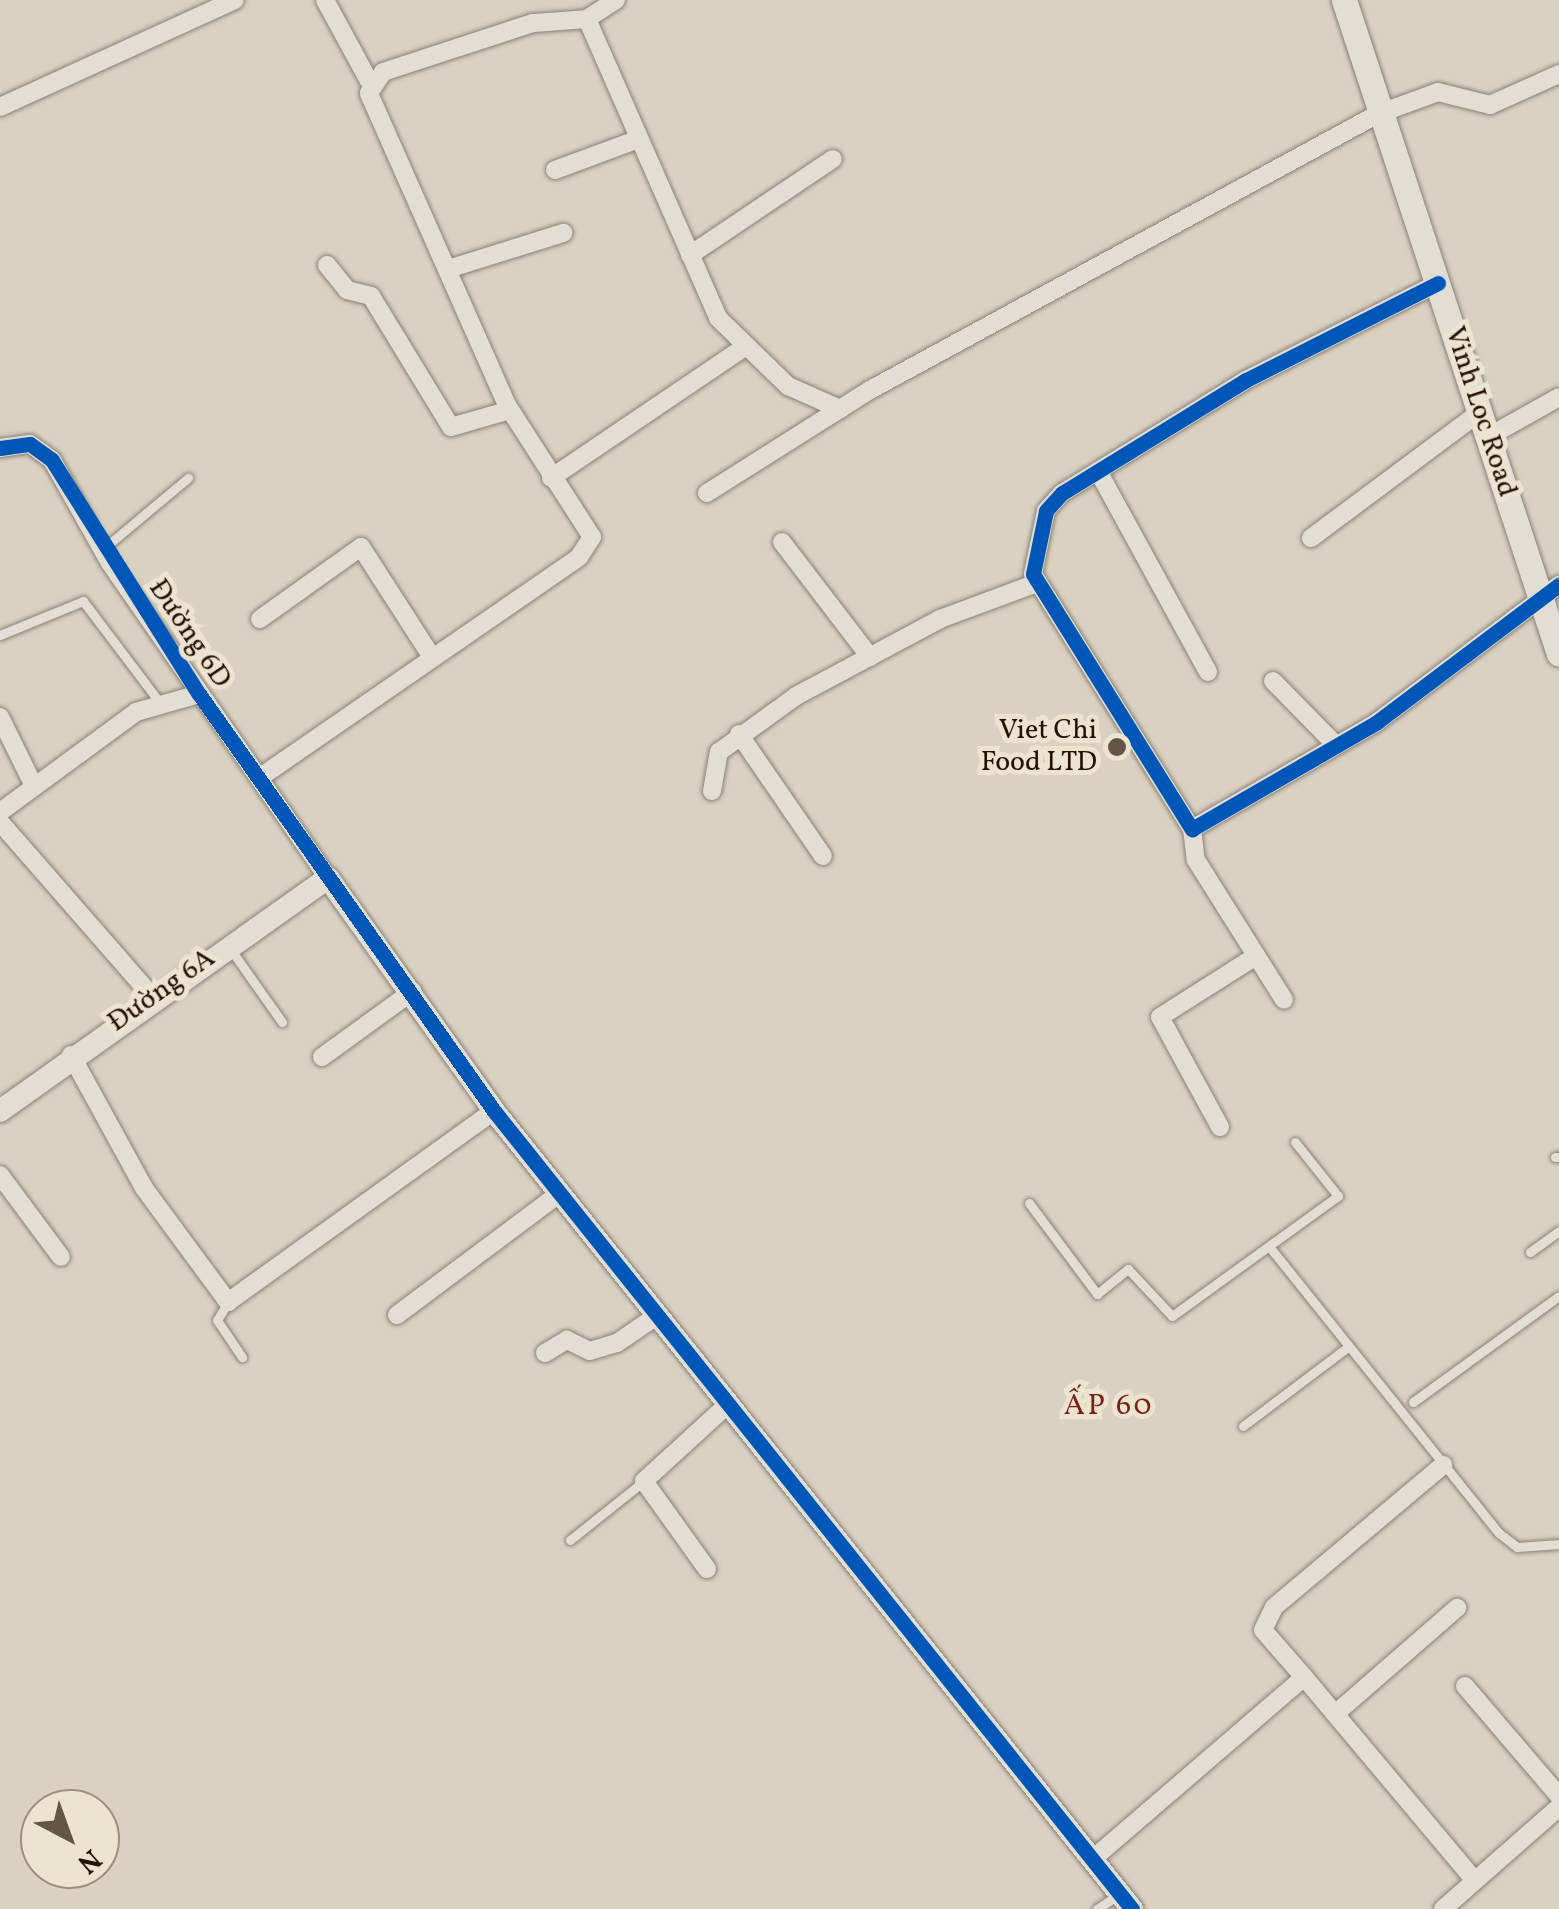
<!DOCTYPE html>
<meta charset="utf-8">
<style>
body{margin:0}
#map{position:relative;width:1559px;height:1909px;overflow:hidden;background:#dad1c2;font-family:Vollkorn,serif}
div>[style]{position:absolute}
.roads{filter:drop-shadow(0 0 2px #8a8277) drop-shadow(0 0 2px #8a8277)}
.service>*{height:9px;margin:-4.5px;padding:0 4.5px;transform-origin:4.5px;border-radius:4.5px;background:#e2ded6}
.minor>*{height:18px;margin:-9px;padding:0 9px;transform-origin:9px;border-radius:9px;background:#e2ded6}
.tertiary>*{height:22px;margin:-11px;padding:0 11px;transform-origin:11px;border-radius:11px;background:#e2ded6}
.secondary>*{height:25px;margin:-12.5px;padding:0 12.5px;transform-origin:12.5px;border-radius:12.5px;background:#e2ded6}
.cycleway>*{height:15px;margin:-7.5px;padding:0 7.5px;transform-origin:7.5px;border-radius:7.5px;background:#0057b8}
.dots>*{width:28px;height:28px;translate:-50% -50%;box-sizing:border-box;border:5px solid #ede3d1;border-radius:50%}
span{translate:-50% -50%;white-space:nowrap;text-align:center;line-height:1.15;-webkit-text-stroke:10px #ede3d1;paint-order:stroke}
.street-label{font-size:28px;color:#241200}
.poi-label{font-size:28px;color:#241200}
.right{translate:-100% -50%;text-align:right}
.neighbourhood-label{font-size:30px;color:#7a1f14;letter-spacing:2.5px}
.north{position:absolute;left:20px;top:1789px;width:100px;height:100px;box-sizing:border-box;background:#ede3d1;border:2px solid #9d8f7d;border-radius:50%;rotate:139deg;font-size:28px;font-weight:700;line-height:40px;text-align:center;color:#241200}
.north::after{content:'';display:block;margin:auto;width:35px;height:45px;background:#645544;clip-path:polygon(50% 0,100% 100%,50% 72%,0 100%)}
</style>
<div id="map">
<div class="roads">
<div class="service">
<i style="left:103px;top:549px;width:111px;rotate:-39.9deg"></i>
<i style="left:0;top:635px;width:90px;rotate:-22.3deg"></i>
<i style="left:83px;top:601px;width:124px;rotate:52.9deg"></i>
<i style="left:229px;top:947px;width:92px;rotate:54.8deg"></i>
<i style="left:1555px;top:1157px;width:4px"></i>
<i style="left:1029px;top:1203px;width:114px;rotate:53.2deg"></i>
<i style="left:1097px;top:1294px;width:40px;rotate:-39deg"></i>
<i style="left:1128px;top:1269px;width:64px;rotate:46.9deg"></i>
<i style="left:1172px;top:1316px;width:205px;rotate:-35.9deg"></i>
<i style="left:1338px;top:1196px;width:69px;rotate:-128.5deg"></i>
<i style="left:1272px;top:1250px;width:363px;rotate:51.3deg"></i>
<i style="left:1499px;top:1533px;width:23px;rotate:38deg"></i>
<i style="left:1517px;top:1547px;width:42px;rotate:-4.1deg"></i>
<i style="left:1530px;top:1252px;width:36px;rotate:-36deg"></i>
<i style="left:228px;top:1302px;width:21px;rotate:121deg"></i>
<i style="left:217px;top:1320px;width:45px;rotate:56deg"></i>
<i style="left:1413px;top:1402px;width:180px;rotate:-36deg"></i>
<i style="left:1243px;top:1426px;width:131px;rotate:-37deg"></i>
<i style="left:570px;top:1540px;width:95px;rotate:-38.6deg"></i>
<i style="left:1097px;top:1909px;width:25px;rotate:-34deg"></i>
</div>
<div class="minor">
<i style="left:325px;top:0;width:92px;rotate:61.5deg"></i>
<i style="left:616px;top:0;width:35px;rotate:147deg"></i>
<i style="left:587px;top:19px;width:326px;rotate:66.3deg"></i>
<i style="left:718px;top:318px;width:98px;rotate:44.2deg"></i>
<i style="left:788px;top:386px;width:57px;rotate:23.9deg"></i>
<i style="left:0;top:107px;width:258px;rotate:-24.5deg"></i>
<i style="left:555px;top:170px;width:86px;rotate:-20.3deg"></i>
<i style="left:690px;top:255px;width:172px;rotate:-33.9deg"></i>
<i style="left:327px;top:265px;width:32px;rotate:51deg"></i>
<i style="left:347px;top:290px;width:25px;rotate:14deg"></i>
<i style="left:371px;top:296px;width:153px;rotate:58.6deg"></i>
<i style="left:451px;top:427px;width:61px;rotate:-16.1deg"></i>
<i style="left:448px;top:269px;width:121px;rotate:-17.4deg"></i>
<i style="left:1438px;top:283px;width:215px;rotate:153.2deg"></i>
<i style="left:1246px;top:380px;width:216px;rotate:148.4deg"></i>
<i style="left:1062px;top:493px;width:24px;rotate:132deg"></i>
<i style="left:1046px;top:511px;width:64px;rotate:101.7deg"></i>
<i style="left:1033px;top:574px;width:301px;rotate:58.1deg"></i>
<i style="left:1192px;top:829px;width:214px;rotate:-30deg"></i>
<i style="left:1377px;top:722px;width:228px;rotate:-37deg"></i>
<i style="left:1488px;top:437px;width:81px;rotate:-29.4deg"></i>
<i style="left:0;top:448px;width:30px;rotate:-8deg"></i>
<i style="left:30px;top:444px;width:27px;rotate:36deg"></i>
<i style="left:52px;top:460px;width:118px;rotate:60.6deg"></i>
<i style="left:110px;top:563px;width:383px;rotate:55.3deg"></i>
<i style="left:1098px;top:471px;width:229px;rotate:61.3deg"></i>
<i style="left:551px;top:478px;width:232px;rotate:-34.1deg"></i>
<i style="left:707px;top:493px;width:193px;rotate:-32.3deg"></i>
<i style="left:870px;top:390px;width:578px;rotate:-28.52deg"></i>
<i style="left:1378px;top:114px;width:64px;rotate:-20.1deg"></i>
<i style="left:1438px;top:92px;width:54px;rotate:14deg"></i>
<i style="left:1490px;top:105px;width:76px;rotate:-24.2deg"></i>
<i style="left:1311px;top:538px;width:211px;rotate:-36.7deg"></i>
<i style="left:782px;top:542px;width:145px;rotate:52.6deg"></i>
<i style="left:260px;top:619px;width:124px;rotate:-35.5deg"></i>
<i style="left:361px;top:547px;width:131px;rotate:57.2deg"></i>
<i style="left:1273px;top:681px;width:90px;rotate:45.5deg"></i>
<i style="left:0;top:717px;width:72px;rotate:63.8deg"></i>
<i style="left:739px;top:734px;width:148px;rotate:55.5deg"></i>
<i style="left:259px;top:778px;width:389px;rotate:-34.6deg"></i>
<i style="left:579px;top:557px;width:24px;rotate:-57deg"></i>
<i style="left:592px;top:537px;width:157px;rotate:-122.8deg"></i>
<i style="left:507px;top:405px;width:341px;rotate:-113.9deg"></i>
<i style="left:369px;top:93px;width:25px;rotate:-56deg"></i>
<i style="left:383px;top:72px;width:158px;rotate:-18.1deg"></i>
<i style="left:533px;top:23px;width:54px;rotate:-4.2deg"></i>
<i style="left:712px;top:791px;width:40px;rotate:-80deg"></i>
<i style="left:719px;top:752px;width:95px;rotate:-36deg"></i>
<i style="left:796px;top:696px;width:163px;rotate:-28.1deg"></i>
<i style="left:940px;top:619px;width:103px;rotate:-20.4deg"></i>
<i style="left:0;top:812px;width:169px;rotate:-36.3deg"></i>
<i style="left:136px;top:712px;width:66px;rotate:-15.9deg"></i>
<i style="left:0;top:822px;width:231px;rotate:48.9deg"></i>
<i style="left:1192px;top:829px;width:31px;rotate:83deg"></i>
<i style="left:1196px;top:860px;width:165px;rotate:57.8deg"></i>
<i style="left:71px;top:1055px;width:152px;rotate:61.2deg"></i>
<i style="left:144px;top:1188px;width:142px;rotate:53.6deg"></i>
<i style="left:228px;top:1302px;width:327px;rotate:-35.7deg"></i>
<i style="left:322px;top:1057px;width:112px;rotate:-36deg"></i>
<i style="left:1220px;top:1127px;width:125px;rotate:-118.6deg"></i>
<i style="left:1160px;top:1017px;width:114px;rotate:-32.4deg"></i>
<i style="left:0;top:1175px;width:102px;rotate:53.4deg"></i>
<i style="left:397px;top:1315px;width:202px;rotate:-36.8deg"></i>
<i style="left:545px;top:1353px;width:26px;rotate:-31deg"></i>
<i style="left:567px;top:1340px;width:25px;rotate:26deg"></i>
<i style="left:590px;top:1351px;width:28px;rotate:-17deg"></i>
<i style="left:617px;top:1343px;width:46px;rotate:-34.4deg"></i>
<i style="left:707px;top:1569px;width:108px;rotate:-125.6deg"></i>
<i style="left:644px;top:1481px;width:111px;rotate:-42.4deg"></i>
<i style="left:1304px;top:1677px;width:266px;rotate:50deg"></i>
<i style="left:1465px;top:1686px;width:145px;rotate:49.5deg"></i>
<i style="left:1335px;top:1714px;width:162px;rotate:-41deg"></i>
<i style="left:1095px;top:1857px;width:276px;rotate:-40.7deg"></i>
<i style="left:1304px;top:1677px;width:62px;rotate:-131.1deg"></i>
<i style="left:1263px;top:1630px;width:25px;rotate:-64deg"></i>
<i style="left:1274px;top:1607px;width:221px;rotate:-40deg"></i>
<i style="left:1443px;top:1909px;width:154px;rotate:-41.3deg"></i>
</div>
<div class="tertiary">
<i style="left:0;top:1111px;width:402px;rotate:-35.4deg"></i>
<i style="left:328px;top:878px;width:286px;rotate:54.5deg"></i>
<i style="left:494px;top:1111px;width:1022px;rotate:51.36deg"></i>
</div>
<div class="secondary">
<i style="left:1344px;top:0;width:688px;rotate:71.8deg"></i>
</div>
</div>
<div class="cycleway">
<i style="left:1438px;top:283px;width:215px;rotate:153.2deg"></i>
<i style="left:1246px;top:380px;width:216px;rotate:148.4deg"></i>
<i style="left:1062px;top:493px;width:24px;rotate:132deg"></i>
<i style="left:1046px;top:511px;width:64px;rotate:101.7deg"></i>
<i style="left:1033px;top:574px;width:301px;rotate:58.1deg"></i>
<i style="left:1192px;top:829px;width:214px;rotate:-30deg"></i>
<i style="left:1377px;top:722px;width:228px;rotate:-37deg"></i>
<i style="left:0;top:448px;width:30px;rotate:-8deg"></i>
<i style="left:30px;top:444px;width:27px;rotate:36deg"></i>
<i style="left:52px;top:460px;width:276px;rotate:57.9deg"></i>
<i style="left:199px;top:694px;width:511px;rotate:54.72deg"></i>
<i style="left:494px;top:1111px;width:1022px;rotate:51.36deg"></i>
</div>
<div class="dots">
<i style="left:1117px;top:747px;background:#645544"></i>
</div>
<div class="street-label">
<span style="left:1480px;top:412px;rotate:72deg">Vinh Loc Road</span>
<span style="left:189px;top:634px;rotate:56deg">Đường 6D</span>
<span style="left:162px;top:991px;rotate:-35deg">Đường 6A</span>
</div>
<div class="poi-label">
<span class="right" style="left:1097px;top:747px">Viet Chi<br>Food LTD</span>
</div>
<div class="neighbourhood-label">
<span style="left:1109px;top:1406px">ẤP 60</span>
</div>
<div class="north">N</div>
</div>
